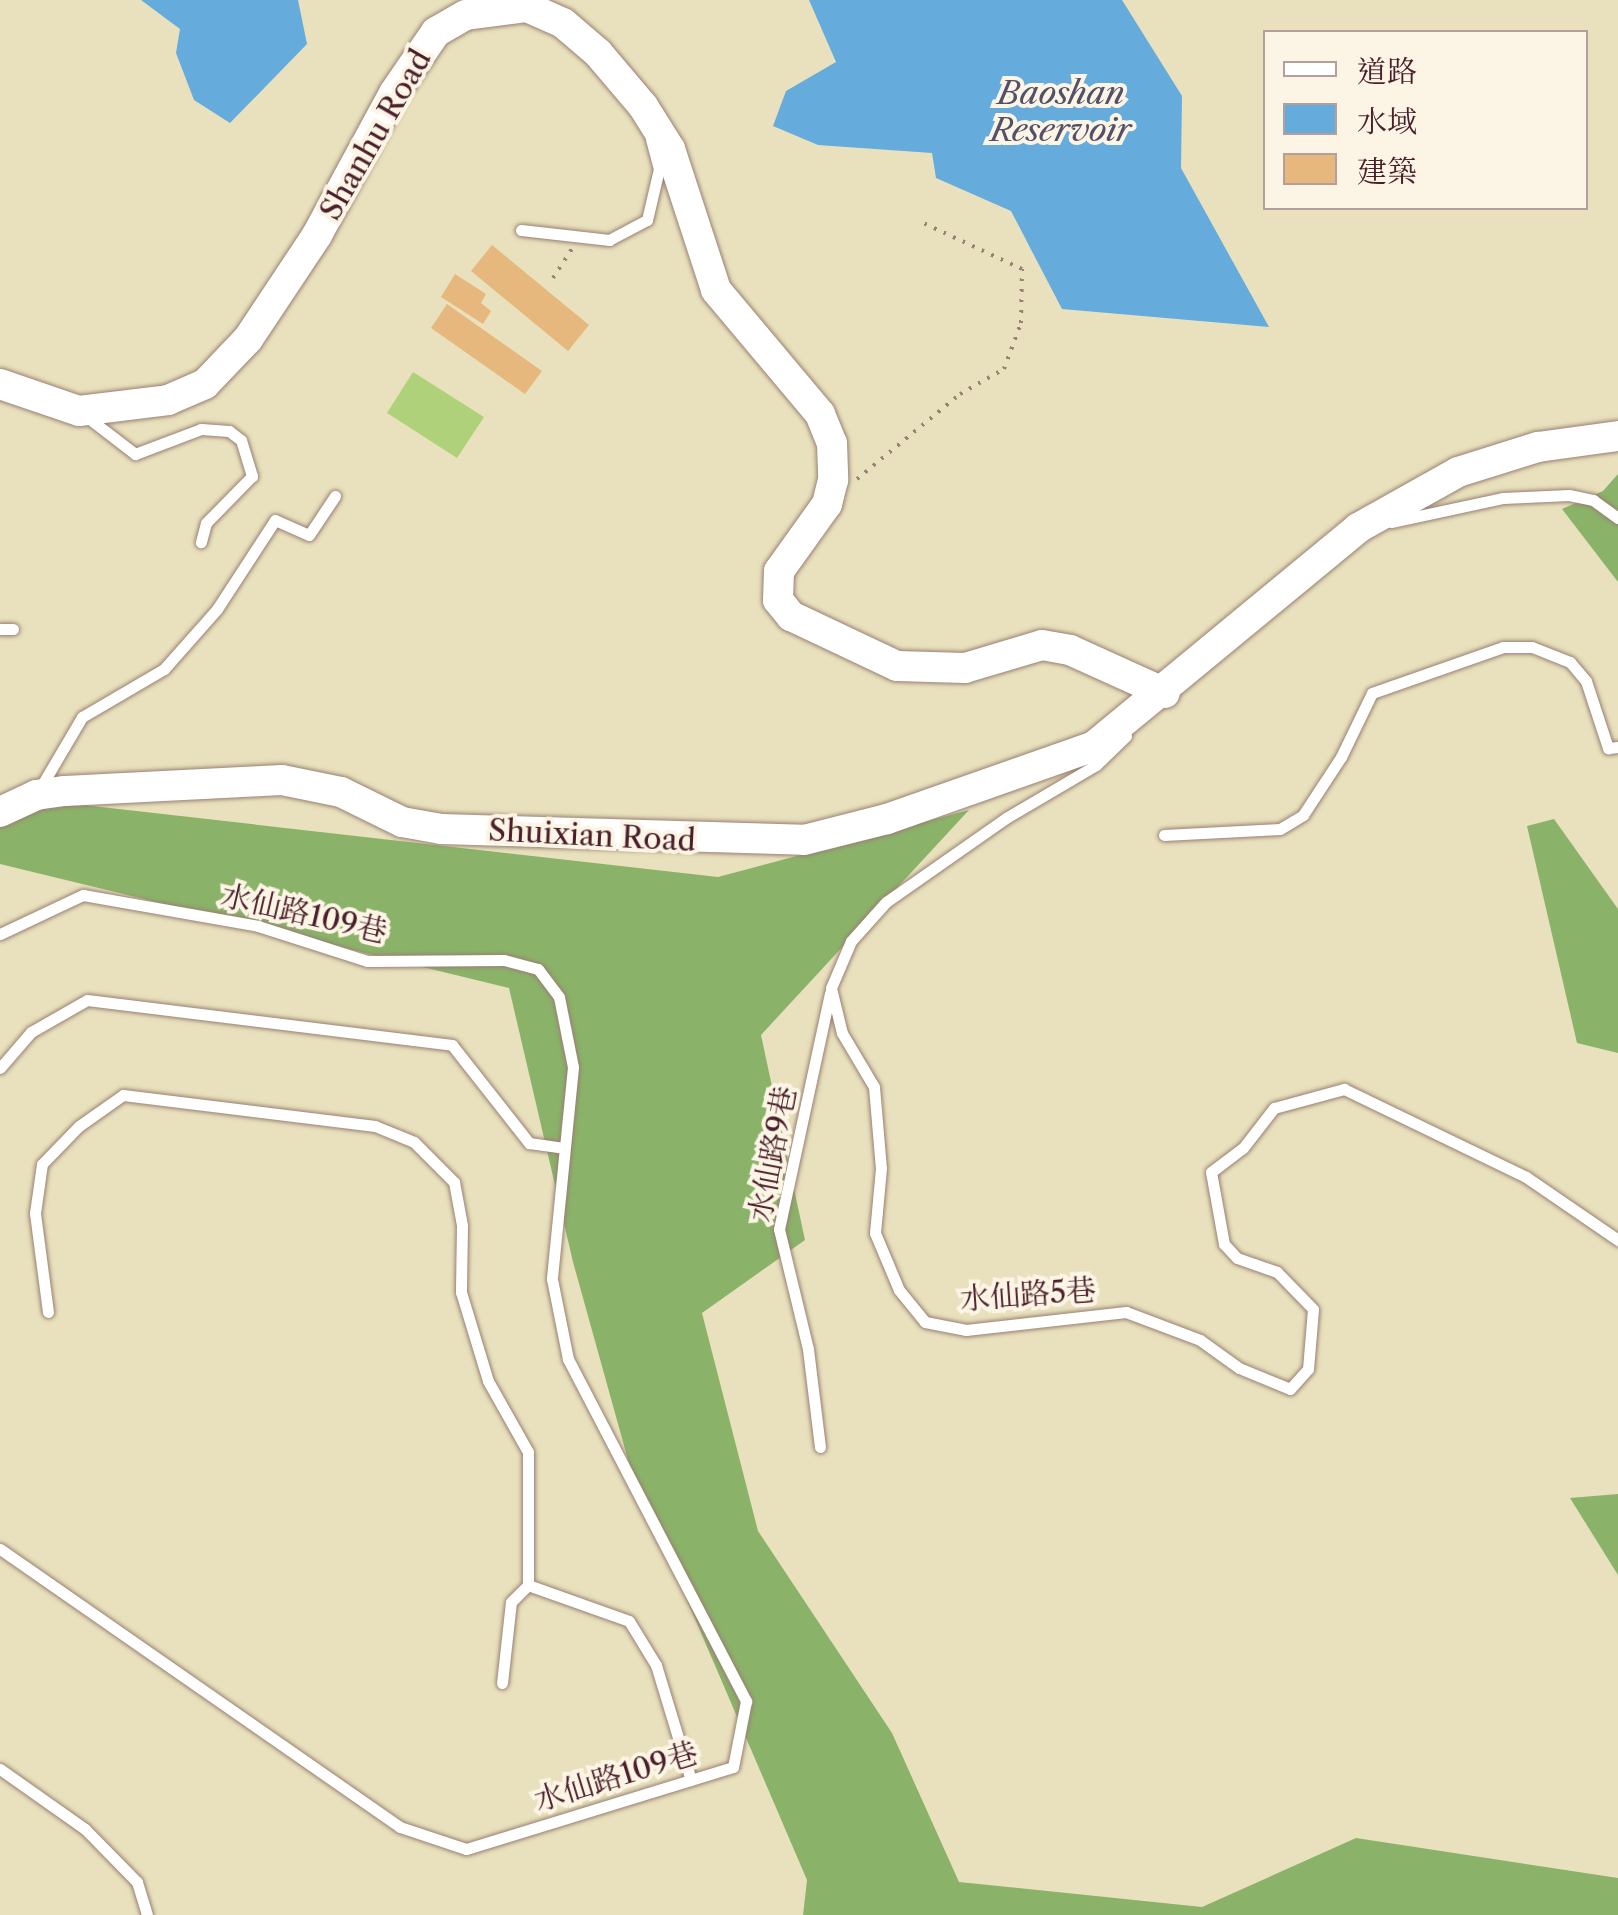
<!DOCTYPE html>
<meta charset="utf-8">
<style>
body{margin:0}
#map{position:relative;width:1618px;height:1915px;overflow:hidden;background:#e9e1bd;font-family:"Libre Caslon Text","Noto Serif TC",serif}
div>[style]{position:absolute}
.green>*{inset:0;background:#aed179}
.forest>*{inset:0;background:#8ab369}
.water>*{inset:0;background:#65abdb}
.building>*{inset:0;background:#e7b87e}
.path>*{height:4px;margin-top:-2px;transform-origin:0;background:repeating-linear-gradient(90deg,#9a8074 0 2.5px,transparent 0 10.5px)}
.roads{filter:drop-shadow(0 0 2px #9a8074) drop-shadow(0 0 2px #9a8074)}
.service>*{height:11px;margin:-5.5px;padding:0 5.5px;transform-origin:5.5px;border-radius:5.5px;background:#fff}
.tertiary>*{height:30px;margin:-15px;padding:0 15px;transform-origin:15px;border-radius:15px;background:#fff}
span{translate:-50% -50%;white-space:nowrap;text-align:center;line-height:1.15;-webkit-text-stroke:8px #fcf5e5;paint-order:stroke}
.street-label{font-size:30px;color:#4a1f2b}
.water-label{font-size:32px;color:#535069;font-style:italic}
.legend{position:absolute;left:1263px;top:30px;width:325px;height:180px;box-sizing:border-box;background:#fcf5e5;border:2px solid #b59f9b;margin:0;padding:12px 18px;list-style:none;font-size:30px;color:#4a1f2b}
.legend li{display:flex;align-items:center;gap:20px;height:50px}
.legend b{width:50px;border:2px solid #b59f9b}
</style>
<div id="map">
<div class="green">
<i style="clip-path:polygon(413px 372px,484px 417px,457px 458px,387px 413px)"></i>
</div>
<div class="forest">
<i style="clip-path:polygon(1618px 474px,1618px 582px,1562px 509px,1603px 491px)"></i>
<i style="clip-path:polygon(30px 799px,718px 877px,969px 810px,761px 1035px,805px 1240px,702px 1313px,758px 1531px,892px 1733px,959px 1882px,1202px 1907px,1356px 1838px,1618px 1878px,1618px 1915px,803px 1915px,807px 1880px,630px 1467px,573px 1262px,509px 988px,0 864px,0 820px)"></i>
<i style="clip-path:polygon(1554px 819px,1618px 909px,1618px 1053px,1577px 1043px,1527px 826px)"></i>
<i style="clip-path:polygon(1618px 1494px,1618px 1575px,1570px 1498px)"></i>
</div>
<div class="water">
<i style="clip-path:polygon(141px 0,298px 0,307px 44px,230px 123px,194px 100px,176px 53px,180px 29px)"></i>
<i style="clip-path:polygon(809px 0,1122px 0,1182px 96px,1181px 168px,1269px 327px,1062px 309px,1011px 211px,936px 178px,932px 153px,818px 145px,773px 126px,786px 91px,836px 62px)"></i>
</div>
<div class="building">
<i style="clip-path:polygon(492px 245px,589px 325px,568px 351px,471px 271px)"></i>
<i style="clip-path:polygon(455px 274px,486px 294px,481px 303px,491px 311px,483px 324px,441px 297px)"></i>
<i style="clip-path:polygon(447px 304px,542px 371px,525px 394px,431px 328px)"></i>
</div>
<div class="path">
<i style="left:553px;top:278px;width:35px;rotate:-57deg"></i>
<i style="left:857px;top:479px;width:134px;rotate:-39.5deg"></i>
<i style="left:960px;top:394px;width:51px;rotate:-29.6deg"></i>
<i style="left:1004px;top:369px;width:49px;rotate:-69.7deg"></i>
<i style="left:1021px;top:323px;width:54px;rotate:-88.9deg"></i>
<i style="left:1022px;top:269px;width:114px;rotate:-155deg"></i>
</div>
<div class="roads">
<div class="service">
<i style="left:521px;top:230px;width:89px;rotate:6.5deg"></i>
<i style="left:609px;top:240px;width:43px;rotate:-27.8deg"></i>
<i style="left:647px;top:220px;width:52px;rotate:-76.8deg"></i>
<i style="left:659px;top:169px;width:31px;rotate:-105deg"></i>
<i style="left:87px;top:417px;width:61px;rotate:37.6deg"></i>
<i style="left:135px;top:454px;width:71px;rotate:-20.7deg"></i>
<i style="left:201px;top:429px;width:28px;rotate:4deg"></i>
<i style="left:229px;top:431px;width:15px;rotate:37deg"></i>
<i style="left:241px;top:440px;width:38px;rotate:73deg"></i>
<i style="left:252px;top:476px;width:66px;rotate:134.4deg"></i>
<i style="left:206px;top:523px;width:20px;rotate:105deg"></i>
<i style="left:1391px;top:522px;width:115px;rotate:-12.1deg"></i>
<i style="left:1503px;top:498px;width:66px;rotate:-2.6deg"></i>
<i style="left:1569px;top:495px;width:25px;rotate:12deg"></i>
<i style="left:1593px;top:500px;width:31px;rotate:36deg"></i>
<i style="left:0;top:629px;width:13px"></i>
<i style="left:1126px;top:736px;width:42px;rotate:136deg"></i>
<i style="left:1096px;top:765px;width:104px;rotate:149.5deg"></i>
<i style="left:1006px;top:818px;width:146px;rotate:145deg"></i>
<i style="left:886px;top:902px;width:52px;rotate:131.9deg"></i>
<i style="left:851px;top:941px;width:51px;rotate:113.1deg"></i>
<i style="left:831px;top:988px;width:46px;rotate:76.3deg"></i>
<i style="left:842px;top:1033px;width:63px;rotate:59.3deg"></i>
<i style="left:874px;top:1087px;width:81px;rotate:85.1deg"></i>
<i style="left:881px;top:1168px;width:65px;rotate:95.3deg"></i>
<i style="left:875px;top:1233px;width:62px;rotate:67.2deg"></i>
<i style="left:899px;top:1290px;width:41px;rotate:50.9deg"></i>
<i style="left:925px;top:1322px;width:42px;rotate:11deg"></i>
<i style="left:966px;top:1330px;width:161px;rotate:-6.4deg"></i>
<i style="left:1126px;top:1312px;width:79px;rotate:20.7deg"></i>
<i style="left:1200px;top:1340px;width:48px;rotate:35.7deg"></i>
<i style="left:1239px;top:1368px;width:55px;rotate:22.4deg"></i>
<i style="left:1290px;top:1389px;width:27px;rotate:-48deg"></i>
<i style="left:1308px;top:1369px;width:60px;rotate:-85.2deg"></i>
<i style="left:1313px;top:1309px;width:52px;rotate:-134.2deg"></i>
<i style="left:1277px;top:1272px;width:42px;rotate:-160.7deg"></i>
<i style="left:1237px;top:1258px;width:19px;rotate:-133deg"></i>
<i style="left:1224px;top:1244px;width:73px;rotate:-100.2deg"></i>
<i style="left:1211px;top:1172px;width:40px;rotate:-37deg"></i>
<i style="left:1243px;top:1148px;width:51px;rotate:-52.2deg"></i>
<i style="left:1274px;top:1108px;width:73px;rotate:-15.2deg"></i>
<i style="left:1344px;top:1089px;width:202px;rotate:25.8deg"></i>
<i style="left:1526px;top:1177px;width:112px;rotate:34.4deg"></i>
<i style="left:39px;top:790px;width:85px;rotate:-59.5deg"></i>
<i style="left:82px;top:717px;width:95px;rotate:-30.3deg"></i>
<i style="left:164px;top:669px;width:80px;rotate:-48.5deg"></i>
<i style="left:217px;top:609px;width:106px;rotate:-56.9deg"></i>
<i style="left:275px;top:520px;width:37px;rotate:24deg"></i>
<i style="left:309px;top:535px;width:47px;rotate:-56.3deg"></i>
<i style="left:1164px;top:835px;width:116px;rotate:-3deg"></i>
<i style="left:1280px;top:829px;width:27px;rotate:-31deg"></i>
<i style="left:1303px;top:815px;width:69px;rotate:-56.8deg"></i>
<i style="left:1341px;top:757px;width:71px;rotate:-64.2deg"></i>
<i style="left:1372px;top:693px;width:139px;rotate:-19.3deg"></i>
<i style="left:1503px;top:647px;width:29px"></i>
<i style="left:1532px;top:647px;width:41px;rotate:21.5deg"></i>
<i style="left:1570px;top:662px;width:25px;rotate:50deg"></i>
<i style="left:1586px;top:681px;width:71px;rotate:71.8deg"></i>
<i style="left:1608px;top:748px;width:10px;rotate:-6deg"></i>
<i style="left:0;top:934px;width:92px;rotate:-25.2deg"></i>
<i style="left:83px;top:895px;width:178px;rotate:10deg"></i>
<i style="left:258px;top:926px;width:114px;rotate:17.8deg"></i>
<i style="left:367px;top:961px;width:137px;rotate:-0.4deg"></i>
<i style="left:504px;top:960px;width:35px;rotate:15deg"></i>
<i style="left:538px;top:969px;width:35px;rotate:53deg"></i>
<i style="left:559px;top:997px;width:71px;rotate:78.7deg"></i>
<i style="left:573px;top:1067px;width:213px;rotate:95.7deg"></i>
<i style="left:552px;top:1279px;width:82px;rotate:78.7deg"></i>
<i style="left:568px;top:1359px;width:386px;rotate:62.5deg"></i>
<i style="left:746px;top:1701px;width:67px;rotate:101.1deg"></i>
<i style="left:733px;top:1767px;width:279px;rotate:162.9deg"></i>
<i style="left:466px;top:1849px;width:70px;rotate:-161.6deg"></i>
<i style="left:400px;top:1827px;width:487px;rotate:-145.2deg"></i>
<i style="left:0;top:1068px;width:48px;rotate:-49.3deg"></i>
<i style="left:31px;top:1032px;width:64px;rotate:-29.7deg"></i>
<i style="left:87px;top:1000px;width:368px;rotate:7deg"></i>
<i style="left:452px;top:1045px;width:125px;rotate:51.8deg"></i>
<i style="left:529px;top:1143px;width:35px;rotate:8deg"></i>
<i style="left:48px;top:1312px;width:100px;rotate:-97.5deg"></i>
<i style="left:35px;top:1213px;width:49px;rotate:-81.9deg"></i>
<i style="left:42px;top:1164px;width:53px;rotate:-45.8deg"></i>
<i style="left:79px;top:1126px;width:54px;rotate:-35.2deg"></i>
<i style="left:123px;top:1095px;width:254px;rotate:7deg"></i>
<i style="left:375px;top:1126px;width:42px;rotate:22.3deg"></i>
<i style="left:414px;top:1142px;width:57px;rotate:45deg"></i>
<i style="left:454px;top:1182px;width:44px;rotate:79.5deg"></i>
<i style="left:462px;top:1225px;width:67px;rotate:90.9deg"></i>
<i style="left:461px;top:1292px;width:93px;rotate:73.1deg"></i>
<i style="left:488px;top:1381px;width:81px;rotate:60.6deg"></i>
<i style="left:528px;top:1452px;width:133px;rotate:90deg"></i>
<i style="left:528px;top:1585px;width:107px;rotate:19.6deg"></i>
<i style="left:629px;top:1621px;width:52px;rotate:58.5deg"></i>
<i style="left:656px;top:1665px;width:120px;rotate:73.1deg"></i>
<i style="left:820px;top:1447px;width:99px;rotate:-97deg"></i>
<i style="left:808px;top:1349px;width:123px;rotate:-103.6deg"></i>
<i style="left:779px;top:1229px;width:241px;rotate:-77.8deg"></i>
<i style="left:502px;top:1683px;width:81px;rotate:-83.7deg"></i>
<i style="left:511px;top:1602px;width:24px;rotate:-45deg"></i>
<i style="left:0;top:1769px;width:104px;rotate:35.2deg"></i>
<i style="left:85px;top:1829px;width:74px;rotate:45.5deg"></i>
<i style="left:137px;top:1882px;width:34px;rotate:73deg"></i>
</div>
<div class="tertiary">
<i style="left:0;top:384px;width:83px;rotate:18.9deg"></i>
<i style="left:79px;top:411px;width:90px;rotate:-7deg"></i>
<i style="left:168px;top:400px;width:40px;rotate:-23.4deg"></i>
<i style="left:205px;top:384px;width:62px;rotate:-46.3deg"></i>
<i style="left:248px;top:339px;width:125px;rotate:-56.4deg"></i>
<i style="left:317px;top:235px;width:162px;rotate:-61.5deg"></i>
<i style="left:394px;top:93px;width:74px;rotate:-55.5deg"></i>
<i style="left:436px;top:32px;width:34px;rotate:-30deg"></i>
<i style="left:466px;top:15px;width:62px;rotate:-7.5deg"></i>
<i style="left:527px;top:7px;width:39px;rotate:24deg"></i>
<i style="left:563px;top:23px;width:46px;rotate:40.6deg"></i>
<i style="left:598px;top:53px;width:70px;rotate:49.7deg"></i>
<i style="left:643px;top:106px;width:51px;rotate:57.9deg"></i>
<i style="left:670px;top:149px;width:148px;rotate:71.9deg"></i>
<i style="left:716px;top:290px;width:162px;rotate:50deg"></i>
<i style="left:820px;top:414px;width:31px;rotate:68deg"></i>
<i style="left:832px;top:443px;width:37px;rotate:88deg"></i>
<i style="left:833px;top:480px;width:25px;rotate:104deg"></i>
<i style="left:827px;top:504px;width:82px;rotate:125.6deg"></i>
<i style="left:779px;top:571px;width:29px;rotate:92deg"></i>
<i style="left:778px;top:600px;width:21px;rotate:51deg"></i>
<i style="left:791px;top:616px;width:117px;rotate:25.3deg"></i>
<i style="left:897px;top:666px;width:68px;rotate:1.7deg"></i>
<i style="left:965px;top:668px;width:80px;rotate:-16.6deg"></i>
<i style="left:1042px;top:645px;width:28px;rotate:10deg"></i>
<i style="left:1070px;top:650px;width:104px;rotate:24.4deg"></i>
<i style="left:0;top:812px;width:40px;rotate:-25deg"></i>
<i style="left:36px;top:795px;width:29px;rotate:-8deg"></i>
<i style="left:65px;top:791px;width:217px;rotate:-2.9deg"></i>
<i style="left:282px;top:780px;width:60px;rotate:11.5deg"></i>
<i style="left:341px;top:792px;width:68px;rotate:26.2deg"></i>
<i style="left:402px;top:822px;width:40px;rotate:10deg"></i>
<i style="left:441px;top:829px;width:363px;rotate:1.7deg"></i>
<i style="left:804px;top:840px;width:86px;rotate:-14.2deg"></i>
<i style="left:887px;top:819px;width:219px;rotate:-19.4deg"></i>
<i style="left:1094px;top:746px;width:342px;rotate:-39.5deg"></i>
<i style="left:1358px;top:528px;width:115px;rotate:-29.2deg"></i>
<i style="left:1458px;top:472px;width:84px;rotate:-17.4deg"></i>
<i style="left:1538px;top:447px;width:81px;rotate:-7.8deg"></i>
</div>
</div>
<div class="street-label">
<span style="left:376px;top:135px;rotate:-60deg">Shanhu Road</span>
<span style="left:592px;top:836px;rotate:3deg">Shuixian Road</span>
<span style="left:304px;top:914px;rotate:13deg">水仙路109巷</span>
<span style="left:773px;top:1154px;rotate:-79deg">水仙路9巷</span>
<span style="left:1028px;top:1295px;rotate:-4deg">水仙路5巷</span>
<span style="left:616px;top:1777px;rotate:-17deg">水仙路109巷</span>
</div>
<div class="water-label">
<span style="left:1061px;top:112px">Baoshan<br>Reservoir</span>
</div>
<ul class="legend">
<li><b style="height:12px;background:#fff"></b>道路</li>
<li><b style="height:28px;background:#65abdb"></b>水域</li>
<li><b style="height:28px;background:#e7b87e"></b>建築</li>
</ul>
</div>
